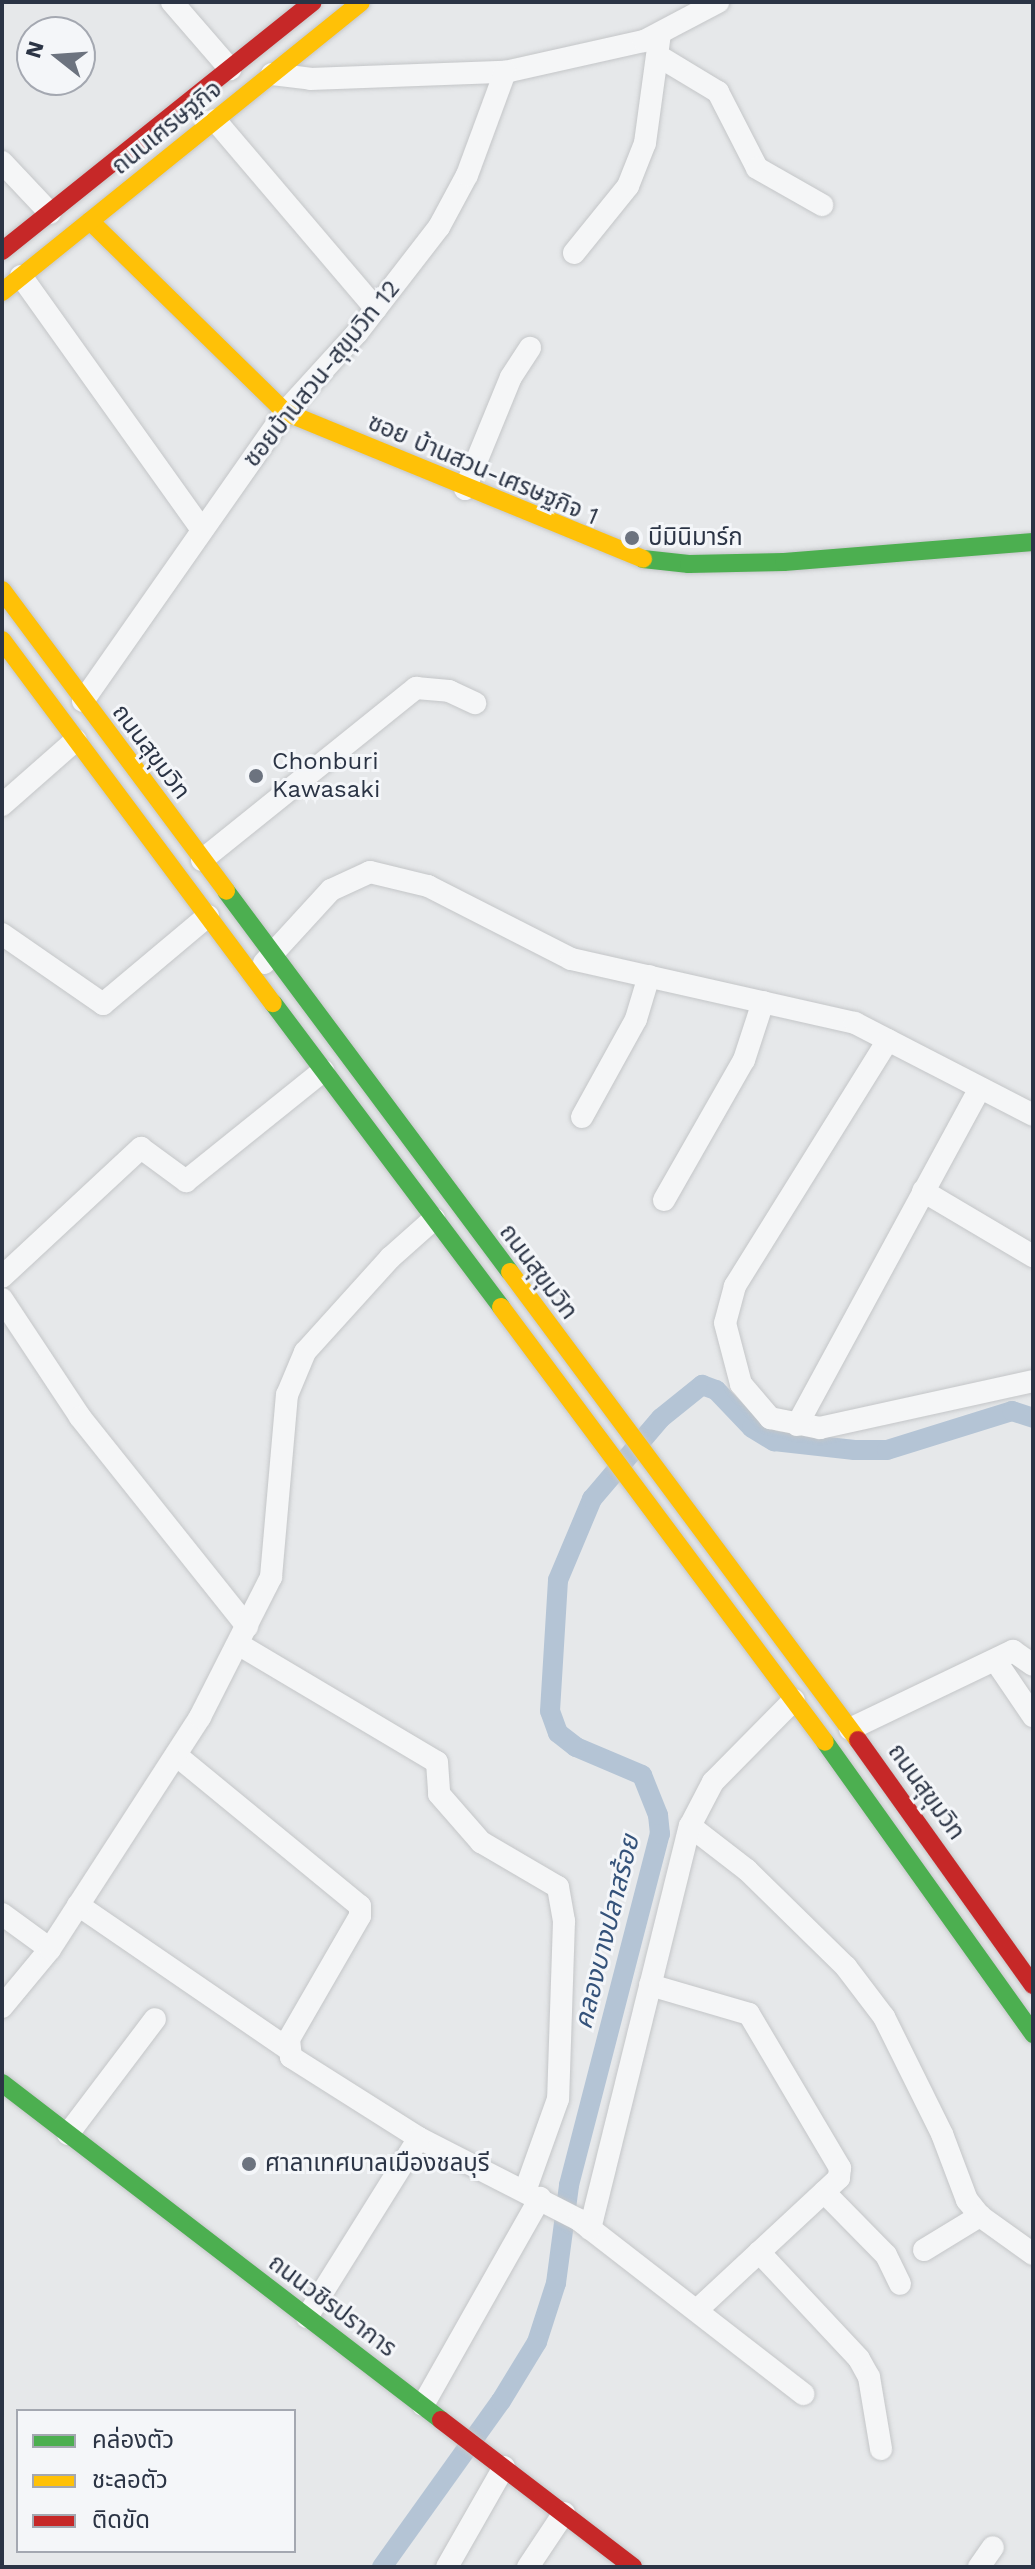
<!DOCTYPE html>
<meta charset="utf-8">
<style>
body{margin:0}
#map{position:relative;width:1035px;height:2569px;overflow:hidden;background:#e6e8ea;font-family:"Work Sans","Noto Sans Thai",sans-serif}
div>[style]{position:absolute}
.canal>*{height:20px;margin:-10px;padding:0 10px;transform-origin:10px;border-radius:10px;background:#b4c4d5}
.roads{filter:drop-shadow(0 0 2px #c4c6c8) drop-shadow(0 0 2px #c4c6c8)}
.street>*{height:22px;margin:-11px;padding:0 11px;transform-origin:11px;border-radius:11px;background:#f5f6f7}
.fast>*{height:18px;margin:-9px;padding:0 9px;transform-origin:9px;border-radius:9px;background:#4caf50}
.slow>*{height:18px;margin:-9px;padding:0 9px;transform-origin:9px;border-radius:9px;background:#ffc107}
.jam>*{height:18px;margin:-9px;padding:0 9px;transform-origin:9px;border-radius:9px;background:#c62828}
.dots>*{width:22px;height:22px;translate:-50% -50%;box-sizing:border-box;border:4px solid #f4f6f9;border-radius:50%}
span{translate:-50% -50%;white-space:nowrap;text-align:center;line-height:1.15;-webkit-text-stroke:6px #f4f6f9;paint-order:stroke}
.street-label{font-size:24px;color:#2b3445}
.poi-label{font-size:24px;color:#2b3445}
.left{translate:0 -50%;text-align:left}
.water-label{font-size:26px;color:#34527a;font-style:italic}
.frame{position:absolute;inset:0;border:4px solid #2b3445;pointer-events:none}
.legend{position:absolute;left:16px;top:2409px;width:280px;height:144px;box-sizing:border-box;background:#f4f6f9;border:2px solid #a4a8b1;margin:0;padding:10px 14px;list-style:none;font-size:24px;color:#2b3445}
.legend li{display:flex;align-items:center;gap:16px;height:40px}
.legend b{width:40px;border:2px solid #a4a8b1}
.north{position:absolute;left:16px;top:16px;width:80px;height:80px;box-sizing:border-box;background:#f4f6f9;border:2px solid #a4a8b1;border-radius:50%;rotate:287deg;font-size:22px;font-weight:700;line-height:32px;text-align:center;color:#2b3445}
.north::after{content:'';display:block;margin:auto;width:28px;height:36px;background:#6c737f;clip-path:polygon(50% 0,100% 100%,50% 72%,0 100%)}
</style>
<div id="map">
<div class="canal">
<i style="left:382px;top:2567px;width:204px;rotate:-54.4deg"></i>
<i style="left:501px;top:2401px;width:69px;rotate:-58.6deg"></i>
<i style="left:537px;top:2342px;width:62px;rotate:-72.1deg"></i>
<i style="left:556px;top:2283px;width:99px;rotate:-82.4deg"></i>
<i style="left:569px;top:2185px;width:363px;rotate:-75.5deg"></i>
<i style="left:660px;top:1834px;width:19px;rotate:-96deg"></i>
<i style="left:658px;top:1815px;width:43px;rotate:-111.8deg"></i>
<i style="left:642px;top:1775px;width:72px;rotate:-157deg"></i>
<i style="left:576px;top:1747px;width:23px;rotate:-142deg"></i>
<i style="left:558px;top:1733px;width:23px;rotate:-110deg"></i>
<i style="left:550px;top:1711px;width:131px;rotate:-86.5deg"></i>
<i style="left:558px;top:1580px;width:88px;rotate:-67.2deg"></i>
<i style="left:592px;top:1499px;width:106px;rotate:-49.6deg"></i>
<i style="left:661px;top:1418px;width:53px;rotate:-38.8deg"></i>
<i style="left:702px;top:1385px;width:15px;rotate:20deg"></i>
<i style="left:716px;top:1390px;width:52px;rotate:46.5deg"></i>
<i style="left:752px;top:1428px;width:26px;rotate:31deg"></i>
<i style="left:774px;top:1441px;width:81px;rotate:6.4deg"></i>
<i style="left:854px;top:1450px;width:33px"></i>
<i style="left:887px;top:1450px;width:131px;rotate:-17.3deg"></i>
<i style="left:1012px;top:1411px;width:22px;rotate:18deg"></i>
</div>
<div class="roads">
<div class="street">
<i style="left:172px;top:2px;width:89px;rotate:49.1deg"></i>
<i style="left:660px;top:57px;width:68px;rotate:31.1deg"></i>
<i style="left:718px;top:92px;width:85px;rotate:62.8deg"></i>
<i style="left:757px;top:168px;width:75px;rotate:29.6deg"></i>
<i style="left:272px;top:74px;width:38px;rotate:7deg"></i>
<i style="left:310px;top:79px;width:195px;rotate:-2.1deg"></i>
<i style="left:505px;top:72px;width:142px;rotate:-12.6deg"></i>
<i style="left:644px;top:41px;width:84px;rotate:-27.8deg"></i>
<i style="left:215px;top:120px;width:248px;rotate:49.6deg"></i>
<i style="left:2px;top:162px;width:70px;rotate:46.7deg"></i>
<i style="left:574px;top:253px;width:86px;rotate:-51.1deg"></i>
<i style="left:628px;top:186px;width:46px;rotate:-68.4deg"></i>
<i style="left:645px;top:143px;width:110px;rotate:-82.2deg"></i>
<i style="left:21px;top:276px;width:312px;rotate:54.5deg"></i>
<i style="left:465px;top:489px;width:121px;rotate:-67.7deg"></i>
<i style="left:511px;top:377px;width:35px;rotate:-57deg"></i>
<i style="left:83px;top:701px;width:353px;rotate:-55deg"></i>
<i style="left:285px;top:412px;width:107px;rotate:-47.7deg"></i>
<i style="left:357px;top:333px;width:134px;rotate:-52.3deg"></i>
<i style="left:439px;top:227px;width:59px;rotate:-61.7deg"></i>
<i style="left:467px;top:175px;width:110px;rotate:-69.7deg"></i>
<i style="left:2px;top:805px;width:98px;rotate:-41.3deg"></i>
<i style="left:202px;top:860px;width:275px;rotate:-38.8deg"></i>
<i style="left:416px;top:688px;width:33px;rotate:5deg"></i>
<i style="left:449px;top:691px;width:29px;rotate:25deg"></i>
<i style="left:2px;top:934px;width:123px;rotate:34.7deg"></i>
<i style="left:103px;top:1004px;width:137px;rotate:-40deg"></i>
<i style="left:264px;top:963px;width:99px;rotate:-47.5deg"></i>
<i style="left:331px;top:890px;width:43px;rotate:-24.8deg"></i>
<i style="left:370px;top:872px;width:60px;rotate:13.6deg"></i>
<i style="left:428px;top:886px;width:161px;rotate:27deg"></i>
<i style="left:571px;top:959px;width:291px;rotate:12.7deg"></i>
<i style="left:855px;top:1023px;width:200px;rotate:27.3deg"></i>
<i style="left:888px;top:1040px;width:290px;rotate:121.9deg"></i>
<i style="left:735px;top:1286px;width:38px;rotate:105deg"></i>
<i style="left:725px;top:1323px;width:63px;rotate:75.3deg"></i>
<i style="left:741px;top:1384px;width:45px;rotate:49.5deg"></i>
<i style="left:770px;top:1418px;width:51px;rotate:11.3deg"></i>
<i style="left:820px;top:1428px;width:218px;rotate:-12.4deg"></i>
<i style="left:582px;top:1117px;width:112px;rotate:-61.1deg"></i>
<i style="left:636px;top:1019px;width:45px;rotate:-73.2deg"></i>
<i style="left:923px;top:1191px;width:128px;rotate:30.6deg"></i>
<i style="left:664px;top:1200px;width:161px;rotate:-60.3deg"></i>
<i style="left:744px;top:1060px;width:61px;rotate:-71.9deg"></i>
<i style="left:2px;top:1277px;width:190px;rotate:-42.9deg"></i>
<i style="left:141px;top:1148px;width:56px;rotate:36.3deg"></i>
<i style="left:186px;top:1181px;width:176px;rotate:-38.8deg"></i>
<i style="left:2px;top:1299px;width:141px;rotate:56.5deg"></i>
<i style="left:80px;top:1417px;width:268px;rotate:51.4deg"></i>
<i style="left:797px;top:1425px;width:383px;rotate:-61.5deg"></i>
<i style="left:238px;top:1644px;width:231px;rotate:30.7deg"></i>
<i style="left:437px;top:1762px;width:32px;rotate:86deg"></i>
<i style="left:439px;top:1794px;width:64px;rotate:48.8deg"></i>
<i style="left:481px;top:1842px;width:89px;rotate:30.3deg"></i>
<i style="left:558px;top:1887px;width:35px;rotate:80deg"></i>
<i style="left:564px;top:1921px;width:178px;rotate:91.9deg"></i>
<i style="left:558px;top:2099px;width:98px;rotate:109.7deg"></i>
<i style="left:995px;top:1660px;width:68px;rotate:55.8deg"></i>
<i style="left:850px;top:1729px;width:181px;rotate:-25.6deg"></i>
<i style="left:1013px;top:1651px;width:24px;rotate:35deg"></i>
<i style="left:176px;top:1755px;width:238px;rotate:39.4deg"></i>
<i style="left:360px;top:1906px;width:10px;rotate:90deg"></i>
<i style="left:360px;top:1916px;width:142px;rotate:120deg"></i>
<i style="left:289px;top:2039px;width:18px;rotate:84deg"></i>
<i style="left:291px;top:2057px;width:151px;rotate:32.3deg"></i>
<i style="left:419px;top:2138px;width:180px;rotate:27.1deg"></i>
<i style="left:579px;top:2220px;width:284px;rotate:37.8deg"></i>
<i style="left:690px;top:1826px;width:72px;rotate:37.7deg"></i>
<i style="left:747px;top:1870px;width:139px;rotate:44.4deg"></i>
<i style="left:846px;top:1967px;width:63px;rotate:52.8deg"></i>
<i style="left:884px;top:2017px;width:131px;rotate:63.6deg"></i>
<i style="left:942px;top:2134px;width:71px;rotate:69.3deg"></i>
<i style="left:967px;top:2200px;width:21px;rotate:51deg"></i>
<i style="left:980px;top:2216px;width:65px;rotate:35.6deg"></i>
<i style="left:78px;top:1905px;width:255px;rotate:34.4deg"></i>
<i style="left:2px;top:1914px;width:59px;rotate:36.1deg"></i>
<i style="left:650px;top:1985px;width:103px;rotate:16.3deg"></i>
<i style="left:749px;top:2014px;width:179px;rotate:59.4deg"></i>
<i style="left:840px;top:2168px;width:10px;rotate:96deg"></i>
<i style="left:839px;top:2178px;width:192px;rotate:137.1deg"></i>
<i style="left:2px;top:2007px;width:75px;rotate:-50.4deg"></i>
<i style="left:50px;top:1949px;width:276px;rotate:-57.1deg"></i>
<i style="left:200px;top:1717px;width:157px;rotate:-63.1deg"></i>
<i style="left:271px;top:1577px;width:183px;rotate:-85deg"></i>
<i style="left:287px;top:1395px;width:47px;rotate:-67.3deg"></i>
<i style="left:305px;top:1352px;width:127px;rotate:-47.9deg"></i>
<i style="left:390px;top:1258px;width:59px;rotate:-41.6deg"></i>
<i style="left:68px;top:2134px;width:144px;rotate:-52.9deg"></i>
<i style="left:824px;top:2192px;width:88px;rotate:45.5deg"></i>
<i style="left:886px;top:2255px;width:32px;rotate:64deg"></i>
<i style="left:590px;top:2229px;width:415px;rotate:-76.1deg"></i>
<i style="left:690px;top:1826px;width:50px;rotate:-62.4deg"></i>
<i style="left:713px;top:1782px;width:115px;rotate:-45.4deg"></i>
<i style="left:924px;top:2250px;width:66px;rotate:-31.3deg"></i>
<i style="left:759px;top:2252px;width:146px;rotate:46.9deg"></i>
<i style="left:859px;top:2359px;width:21px;rotate:61deg"></i>
<i style="left:869px;top:2377px;width:73px;rotate:80.5deg"></i>
<i style="left:307px;top:2317px;width:211px;rotate:-58deg"></i>
<i style="left:423px;top:2405px;width:238px;rotate:-60.5deg"></i>
<i style="left:447px;top:2567px;width:115px;rotate:-60.3deg"></i>
<i style="left:528px;top:2567px;width:65px;rotate:-56.3deg"></i>
<i style="left:979px;top:2567px;width:24px;rotate:-55deg"></i>
</div>
<div class="fast">
<i style="left:643px;top:559px;width:46px;rotate:6.2deg"></i>
<i style="left:689px;top:564px;width:95px;rotate:-1.2deg"></i>
<i style="left:784px;top:562px;width:250px;rotate:-4.6deg"></i>
<i style="left:226px;top:891px;width:475px;rotate:53.3deg"></i>
<i style="left:273px;top:1003px;width:380px;rotate:53.1deg"></i>
<i style="left:825px;top:1742px;width:359px;rotate:54.5deg"></i>
<i style="left:2px;top:2083px;width:553px;rotate:37.51deg"></i>
</div>
<div class="slow">
<i style="left:90px;top:221px;width:273px;rotate:44.4deg"></i>
<i style="left:285px;top:412px;width:387px;rotate:22.3deg"></i>
<i style="left:2px;top:292px;width:461px;rotate:-38.9deg"></i>
<i style="left:2px;top:590px;width:375px;rotate:53.3deg"></i>
<i style="left:2px;top:640px;width:453px;rotate:53.3deg"></i>
<i style="left:510px;top:1272px;width:583px;rotate:53.37deg"></i>
<i style="left:501px;top:1307px;width:542px;rotate:53.32deg"></i>
</div>
<div class="jam">
<i style="left:2px;top:251px;width:398px;rotate:-38.7deg"></i>
<i style="left:858px;top:1740px;width:301px;rotate:54.5deg"></i>
<i style="left:441px;top:2420px;width:242px;rotate:37.4deg"></i>
</div>
</div>
<div class="dots">
<i style="left:632px;top:538px;background:#6c737f"></i>
<i style="left:256px;top:776px;background:#6c737f"></i>
<i style="left:249px;top:2164px;background:#6c737f"></i>
</div>
<div class="street-label">
<span style="left:167px;top:128px;rotate:-39deg">ถนนเศรษฐกิจ</span>
<span style="left:322px;top:374px;rotate:-51deg">ซอยบ้านสวน-สุขุมวิท 12</span>
<span style="left:483px;top:470px;rotate:23deg">ซอย บ้านสวน-เศรษฐกิจ 1</span>
<span style="left:151px;top:752px;rotate:53deg">ถนนสุขุมวิท</span>
<span style="left:538px;top:1272px;rotate:53deg">ถนนสุขุมวิท</span>
<span style="left:926px;top:1792px;rotate:54deg">ถนนสุขุมวิท</span>
<span style="left:332px;top:2306px;rotate:37deg">ถนนวชิรปราการ</span>
</div>
<div class="poi-label">
<span class="left" style="left:648px;top:538px">บีมินิมาร์ก</span>
<span class="left" style="left:272px;top:776px">Chonburi<br>Kawasaki</span>
<span class="left" style="left:265px;top:2164px">ศาลาเทศบาลเมืองชลบุรี</span>
</div>
<div class="water-label">
<span style="left:607px;top:1932px;rotate:-76deg">คลองบางปลาสร้อย</span>
</div>
<div class="frame"></div>
<ul class="legend">
<li><b style="height:10px;background:#4caf50"></b>คล่องตัว</li>
<li><b style="height:10px;background:#ffc107"></b>ชะลอตัว</li>
<li><b style="height:10px;background:#c62828"></b>ติดขัด</li>
</ul>
<div class="north">N</div>
</div>
